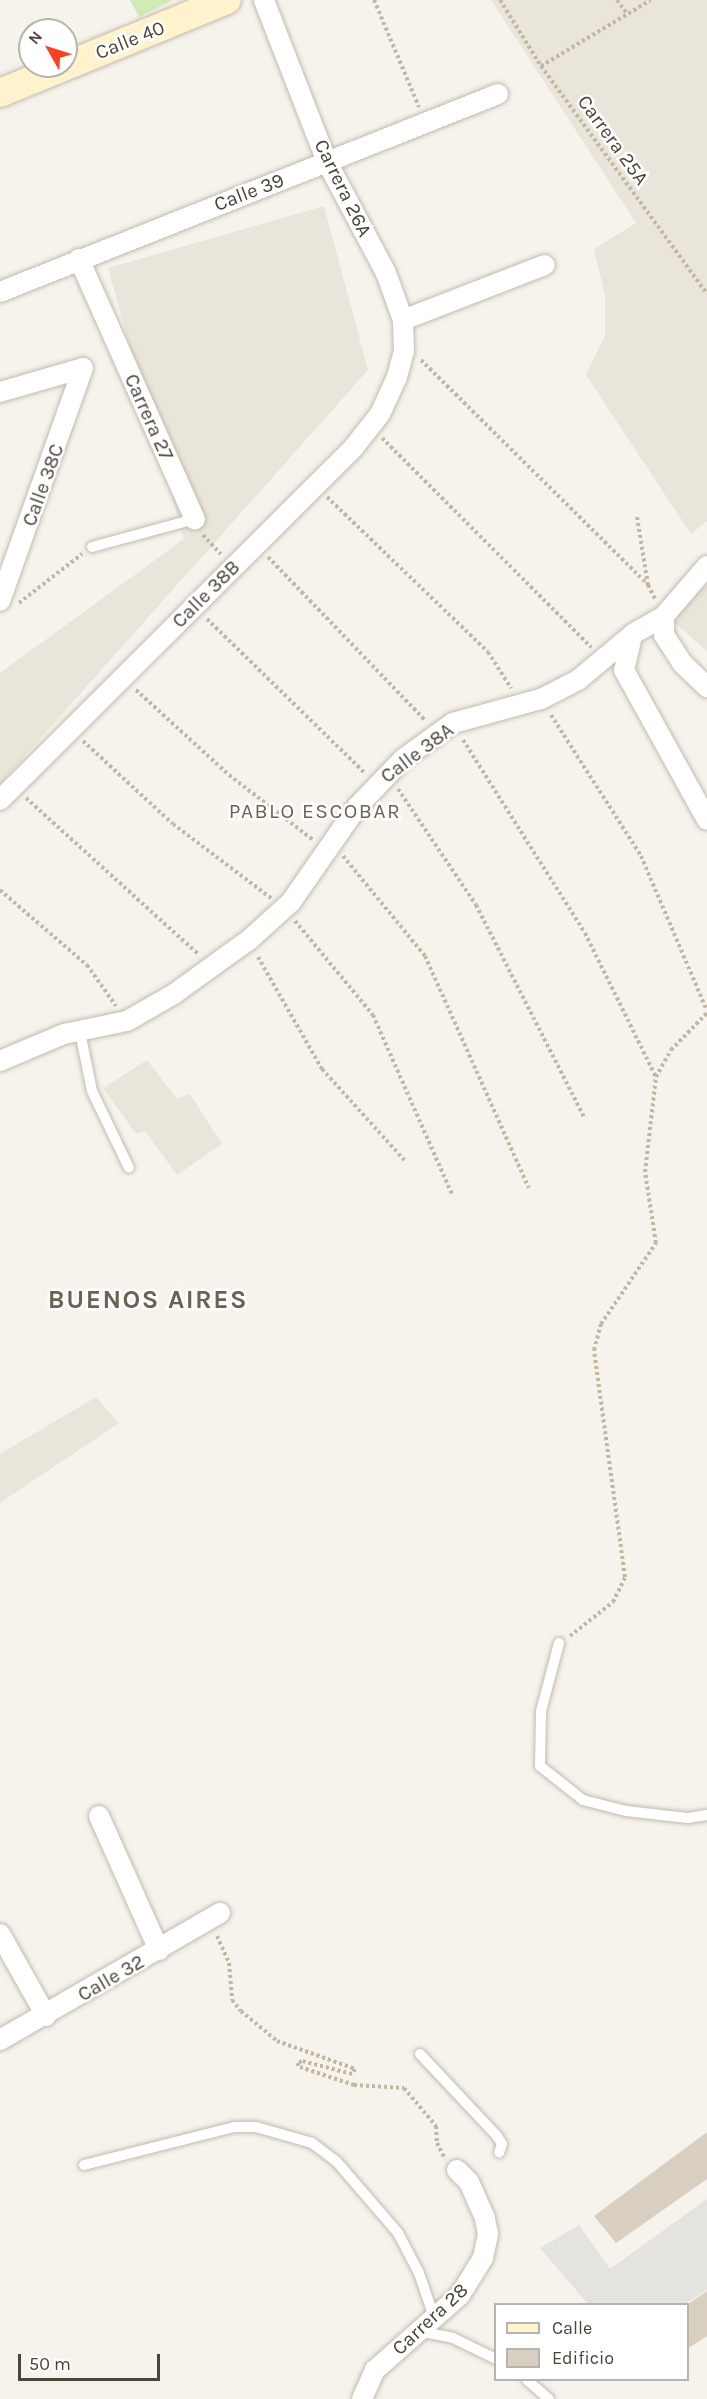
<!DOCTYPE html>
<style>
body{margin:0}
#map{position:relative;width:707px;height:2399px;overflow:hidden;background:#f6f3ec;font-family:Karla,sans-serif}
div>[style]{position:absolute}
.residential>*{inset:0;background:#eae5da}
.green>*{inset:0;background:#d2eab5}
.parking>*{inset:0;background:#e5e3e0}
.building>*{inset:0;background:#d8cfc1}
.path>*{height:4px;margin-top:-2px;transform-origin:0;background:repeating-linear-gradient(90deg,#c4b79f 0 3px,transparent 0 6px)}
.roads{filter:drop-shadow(0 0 2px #c2bbae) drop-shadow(0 0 2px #c2bbae)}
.lane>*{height:10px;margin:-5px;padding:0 5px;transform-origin:5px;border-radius:5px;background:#fff}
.street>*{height:20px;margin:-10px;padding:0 10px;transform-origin:10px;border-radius:10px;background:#fff}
.secondary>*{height:28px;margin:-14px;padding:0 14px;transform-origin:14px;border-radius:14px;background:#fff3cd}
span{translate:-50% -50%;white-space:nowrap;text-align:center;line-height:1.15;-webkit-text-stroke:5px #fff;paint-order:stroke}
.street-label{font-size:20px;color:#4b4439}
.neighbourhood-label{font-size:21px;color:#6e6250;letter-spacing:1.5px}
.district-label{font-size:26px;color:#6e6250;font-weight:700;letter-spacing:1.5px}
.legend{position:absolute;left:494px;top:2303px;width:195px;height:78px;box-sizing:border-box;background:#fff;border:2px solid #b7b4b0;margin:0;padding:8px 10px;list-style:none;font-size:18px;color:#4b4439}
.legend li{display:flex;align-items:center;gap:12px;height:30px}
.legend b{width:30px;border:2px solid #b7b4b0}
.north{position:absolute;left:18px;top:18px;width:60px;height:60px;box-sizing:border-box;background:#fff;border:2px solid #b7b4b0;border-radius:50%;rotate:309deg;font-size:16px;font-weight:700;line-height:24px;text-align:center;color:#4b4439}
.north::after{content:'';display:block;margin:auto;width:21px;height:27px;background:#fc3f1d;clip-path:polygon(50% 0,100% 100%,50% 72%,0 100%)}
.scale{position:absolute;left:18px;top:2354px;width:142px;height:27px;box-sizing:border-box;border:3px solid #4b4439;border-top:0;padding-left:8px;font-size:18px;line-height:21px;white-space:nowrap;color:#4b4439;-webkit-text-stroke:4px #fff;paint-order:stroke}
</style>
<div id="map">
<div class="residential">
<i style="clip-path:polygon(491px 0,707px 0,707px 521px,691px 534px,586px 375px,605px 335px,605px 295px,594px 249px,636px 223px)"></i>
<i style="clip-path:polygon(324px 206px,368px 370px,0 784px,0 673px,184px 539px,108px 268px)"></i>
<i style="clip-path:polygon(707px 585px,707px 651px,667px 616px)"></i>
<i style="clip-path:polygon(147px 1060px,177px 1099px,190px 1094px,222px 1144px,177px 1175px,145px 1131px,136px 1134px,103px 1088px)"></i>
<i style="clip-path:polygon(96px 1397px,119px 1423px,0 1503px,0 1454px)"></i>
</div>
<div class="green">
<i style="clip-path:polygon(130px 0,173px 0,139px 17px)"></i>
</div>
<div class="parking">
<i style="clip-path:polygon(707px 2199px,707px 2290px,685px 2304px,588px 2304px,540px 2248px,579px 2225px,610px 2269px)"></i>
</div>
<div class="building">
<i style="clip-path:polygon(707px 2132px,707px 2179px,616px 2243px,594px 2216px)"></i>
<i style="clip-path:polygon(707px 2291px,707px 2336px,687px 2349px,687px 2305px)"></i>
</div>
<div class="path">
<i style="left:374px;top:0;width:116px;rotate:67.2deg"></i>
<i style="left:500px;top:0;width:78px;rotate:58.2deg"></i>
<i style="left:541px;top:66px;width:282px;rotate:53.9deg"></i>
<i style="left:617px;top:0;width:17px;rotate:54deg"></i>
<i style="left:541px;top:66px;width:128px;rotate:-31deg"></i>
<i style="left:421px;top:360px;width:320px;rotate:44.7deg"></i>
<i style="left:382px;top:438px;width:296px;rotate:45deg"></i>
<i style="left:327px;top:497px;width:223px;rotate:43.9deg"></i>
<i style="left:488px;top:652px;width:43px;rotate:57.4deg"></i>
<i style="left:637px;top:517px;width:69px;rotate:80.8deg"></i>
<i style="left:648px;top:585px;width:16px;rotate:63deg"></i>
<i style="left:203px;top:535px;width:26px;rotate:47deg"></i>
<i style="left:268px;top:557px;width:226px;rotate:46.1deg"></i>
<i style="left:19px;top:603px;width:80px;rotate:-37.9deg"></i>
<i style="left:207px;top:619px;width:221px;rotate:44.3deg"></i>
<i style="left:136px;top:690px;width:126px;rotate:42.4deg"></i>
<i style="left:229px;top:775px;width:106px;rotate:37.7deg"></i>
<i style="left:551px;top:715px;width:167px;rotate:57.4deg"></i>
<i style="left:641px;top:856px;width:168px;rotate:66.9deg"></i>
<i style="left:463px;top:740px;width:228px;rotate:57.7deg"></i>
<i style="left:585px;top:933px;width:161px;rotate:63.8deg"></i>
<i style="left:83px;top:741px;width:122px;rotate:42.7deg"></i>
<i style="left:173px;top:824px;width:123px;rotate:37.1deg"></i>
<i style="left:398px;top:789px;width:140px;rotate:56.1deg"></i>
<i style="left:476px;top:905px;width:240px;rotate:63deg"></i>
<i style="left:26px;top:798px;width:232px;rotate:42.2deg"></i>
<i style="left:343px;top:856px;width:129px;rotate:50.6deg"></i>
<i style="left:425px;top:956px;width:254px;rotate:65.9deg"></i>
<i style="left:0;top:890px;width:115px;rotate:40.8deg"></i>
<i style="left:87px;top:965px;width:50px;rotate:54.7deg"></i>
<i style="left:295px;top:921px;width:122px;rotate:50.3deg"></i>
<i style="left:373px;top:1015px;width:196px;rotate:66.2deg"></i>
<i style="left:258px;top:957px;width:129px;rotate:60.3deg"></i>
<i style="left:322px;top:1069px;width:125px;rotate:47.9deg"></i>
<i style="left:570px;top:1636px;width:55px;rotate:-38.3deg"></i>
<i style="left:613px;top:1602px;width:28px;rotate:-64deg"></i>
<i style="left:625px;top:1577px;width:229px;rotate:-97.8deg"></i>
<i style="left:594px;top:1350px;width:27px;rotate:-75deg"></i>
<i style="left:601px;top:1324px;width:98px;rotate:-55.8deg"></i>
<i style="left:656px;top:1243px;width:72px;rotate:-98.8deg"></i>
<i style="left:645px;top:1172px;width:96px;rotate:-83.4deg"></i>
<i style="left:656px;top:1077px;width:31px;rotate:-61deg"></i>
<i style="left:671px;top:1050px;width:52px;rotate:-45.8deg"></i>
<i style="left:217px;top:1936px;width:30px;rotate:66deg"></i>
<i style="left:229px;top:1963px;width:37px;rotate:85deg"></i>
<i style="left:232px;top:2000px;width:14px;rotate:51deg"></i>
<i style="left:241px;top:2011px;width:47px;rotate:39.8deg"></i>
<i style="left:277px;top:2041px;width:83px;rotate:19.7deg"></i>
<i style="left:355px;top:2069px;width:6px;rotate:121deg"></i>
<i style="left:352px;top:2074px;width:52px;rotate:-165.4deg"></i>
<i style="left:302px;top:2061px;width:5px;rotate:158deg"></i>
<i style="left:297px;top:2063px;width:5px;rotate:53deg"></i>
<i style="left:300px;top:2067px;width:57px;rotate:18.4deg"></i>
<i style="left:354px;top:2085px;width:50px;rotate:3.4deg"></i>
<i style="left:404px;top:2088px;width:50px;rotate:49.9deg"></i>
<i style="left:436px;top:2126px;width:17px;rotate:87deg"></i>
<i style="left:437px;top:2143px;width:18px;rotate:63deg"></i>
</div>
<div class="roads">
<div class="lane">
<i style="left:92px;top:547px;width:107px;rotate:-15.2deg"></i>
<i style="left:80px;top:1032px;width:60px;rotate:78.5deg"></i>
<i style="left:92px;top:1091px;width:85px;rotate:64.3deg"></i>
<i style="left:559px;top:1643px;width:70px;rotate:104.8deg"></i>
<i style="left:541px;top:1711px;width:55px;rotate:91deg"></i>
<i style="left:540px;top:1766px;width:55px;rotate:38.3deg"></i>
<i style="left:583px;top:1800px;width:44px;rotate:14.3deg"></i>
<i style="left:626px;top:1811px;width:62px;rotate:6.4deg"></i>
<i style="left:688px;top:1818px;width:19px;rotate:-9deg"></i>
<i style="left:420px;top:2054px;width:112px;rotate:46.8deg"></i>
<i style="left:497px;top:2136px;width:9px;rotate:58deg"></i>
<i style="left:502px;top:2144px;width:9px;rotate:108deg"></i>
<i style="left:84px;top:2165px;width:155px;rotate:-14.2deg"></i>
<i style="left:234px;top:2127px;width:22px"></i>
<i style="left:256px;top:2127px;width:58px;rotate:15.9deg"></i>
<i style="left:312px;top:2143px;width:31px;rotate:37deg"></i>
<i style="left:337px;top:2162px;width:94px;rotate:49.3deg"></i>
<i style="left:398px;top:2233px;width:45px;rotate:62.3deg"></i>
<i style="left:419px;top:2273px;width:46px;rotate:71.2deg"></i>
<i style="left:418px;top:2331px;width:36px;rotate:11deg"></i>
<i style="left:453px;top:2338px;width:48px;rotate:26deg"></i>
<i style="left:527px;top:2380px;width:29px;rotate:41deg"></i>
</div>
<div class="street">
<i style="left:79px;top:259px;width:285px;rotate:66deg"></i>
<i style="left:0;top:292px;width:536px;rotate:-21.68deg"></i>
<i style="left:403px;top:320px;width:152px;rotate:-21.2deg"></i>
<i style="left:0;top:392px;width:86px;rotate:-16.1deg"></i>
<i style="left:83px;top:368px;width:247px;rotate:109.6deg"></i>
<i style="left:664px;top:616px;width:19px;rotate:90deg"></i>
<i style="left:664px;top:635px;width:33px;rotate:57deg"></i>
<i style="left:682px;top:663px;width:35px;rotate:44deg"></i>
<i style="left:632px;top:636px;width:35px;rotate:103deg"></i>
<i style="left:624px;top:670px;width:171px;rotate:61deg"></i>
<i style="left:0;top:800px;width:500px;rotate:-44.9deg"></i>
<i style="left:354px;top:447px;width:42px;rotate:-51.8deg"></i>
<i style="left:380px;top:414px;width:41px;rotate:-65.3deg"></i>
<i style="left:397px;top:377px;width:27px;rotate:-75deg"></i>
<i style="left:404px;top:351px;width:31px;rotate:-92deg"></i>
<i style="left:403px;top:320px;width:50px;rotate:-109.9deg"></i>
<i style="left:386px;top:273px;width:126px;rotate:-118deg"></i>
<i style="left:327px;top:162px;width:174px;rotate:-111.3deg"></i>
<i style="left:0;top:1061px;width:69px;rotate:-22.9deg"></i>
<i style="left:64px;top:1034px;width:64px;rotate:-11.7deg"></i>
<i style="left:127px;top:1021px;width:54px;rotate:-29.9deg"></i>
<i style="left:174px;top:994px;width:92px;rotate:-35.8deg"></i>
<i style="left:249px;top:940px;width:57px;rotate:-42.1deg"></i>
<i style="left:291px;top:902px;width:116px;rotate:-55.2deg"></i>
<i style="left:357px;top:807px;width:66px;rotate:-46.2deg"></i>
<i style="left:403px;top:759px;width:62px;rotate:-35.8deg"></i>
<i style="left:453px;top:723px;width:91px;rotate:-15.3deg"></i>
<i style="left:541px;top:699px;width:42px;rotate:-27.2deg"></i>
<i style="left:578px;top:680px;width:72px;rotate:-39.9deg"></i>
<i style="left:633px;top:634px;width:36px;rotate:-30deg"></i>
<i style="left:664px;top:616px;width:66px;rotate:-49.3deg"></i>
<i style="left:99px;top:1816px;width:147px;rotate:65.9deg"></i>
<i style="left:0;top:1934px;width:94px;rotate:60.7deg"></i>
<i style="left:0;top:2040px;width:254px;rotate:-30deg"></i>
<i style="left:362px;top:2399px;width:32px;rotate:-66deg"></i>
<i style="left:375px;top:2370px;width:113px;rotate:-41.4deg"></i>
<i style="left:460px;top:2295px;width:44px;rotate:-58.1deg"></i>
<i style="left:483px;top:2258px;width:25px;rotate:-78deg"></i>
<i style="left:488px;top:2234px;width:16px;rotate:-101deg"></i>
<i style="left:485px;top:2218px;width:39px;rotate:-114deg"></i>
<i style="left:469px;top:2182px;width:17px;rotate:-135deg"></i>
</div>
<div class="secondary">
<i style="left:0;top:93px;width:245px;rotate:-22.3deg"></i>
</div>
</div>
<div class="street-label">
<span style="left:130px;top:40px;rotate:-22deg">Calle 40</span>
<span style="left:613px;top:140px;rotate:54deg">Carrera 25A</span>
<span style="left:343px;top:188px;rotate:64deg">Carrera 26A</span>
<span style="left:249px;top:192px;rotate:-21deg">Calle 39</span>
<span style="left:149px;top:417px;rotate:66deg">Carrera 27</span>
<span style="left:43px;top:485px;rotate:-70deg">Calle 38C</span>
<span style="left:206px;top:594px;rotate:-45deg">Calle 38B</span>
<span style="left:417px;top:753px;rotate:-37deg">Calle 38A</span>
<span style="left:111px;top:1978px;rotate:-30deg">Calle 32</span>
<span style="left:430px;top:2319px;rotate:-43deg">Carrera 28</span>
</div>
<div class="neighbourhood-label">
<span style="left:315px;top:811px">PABLO ESCOBAR</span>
</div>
<div class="district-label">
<span style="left:148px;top:1300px">BUENOS AIRES</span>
</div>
<ul class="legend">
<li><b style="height:8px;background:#fff3cd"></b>Calle</li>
<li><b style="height:16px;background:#d8cfc1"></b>Edificio</li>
</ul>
<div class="north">N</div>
<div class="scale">50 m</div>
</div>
